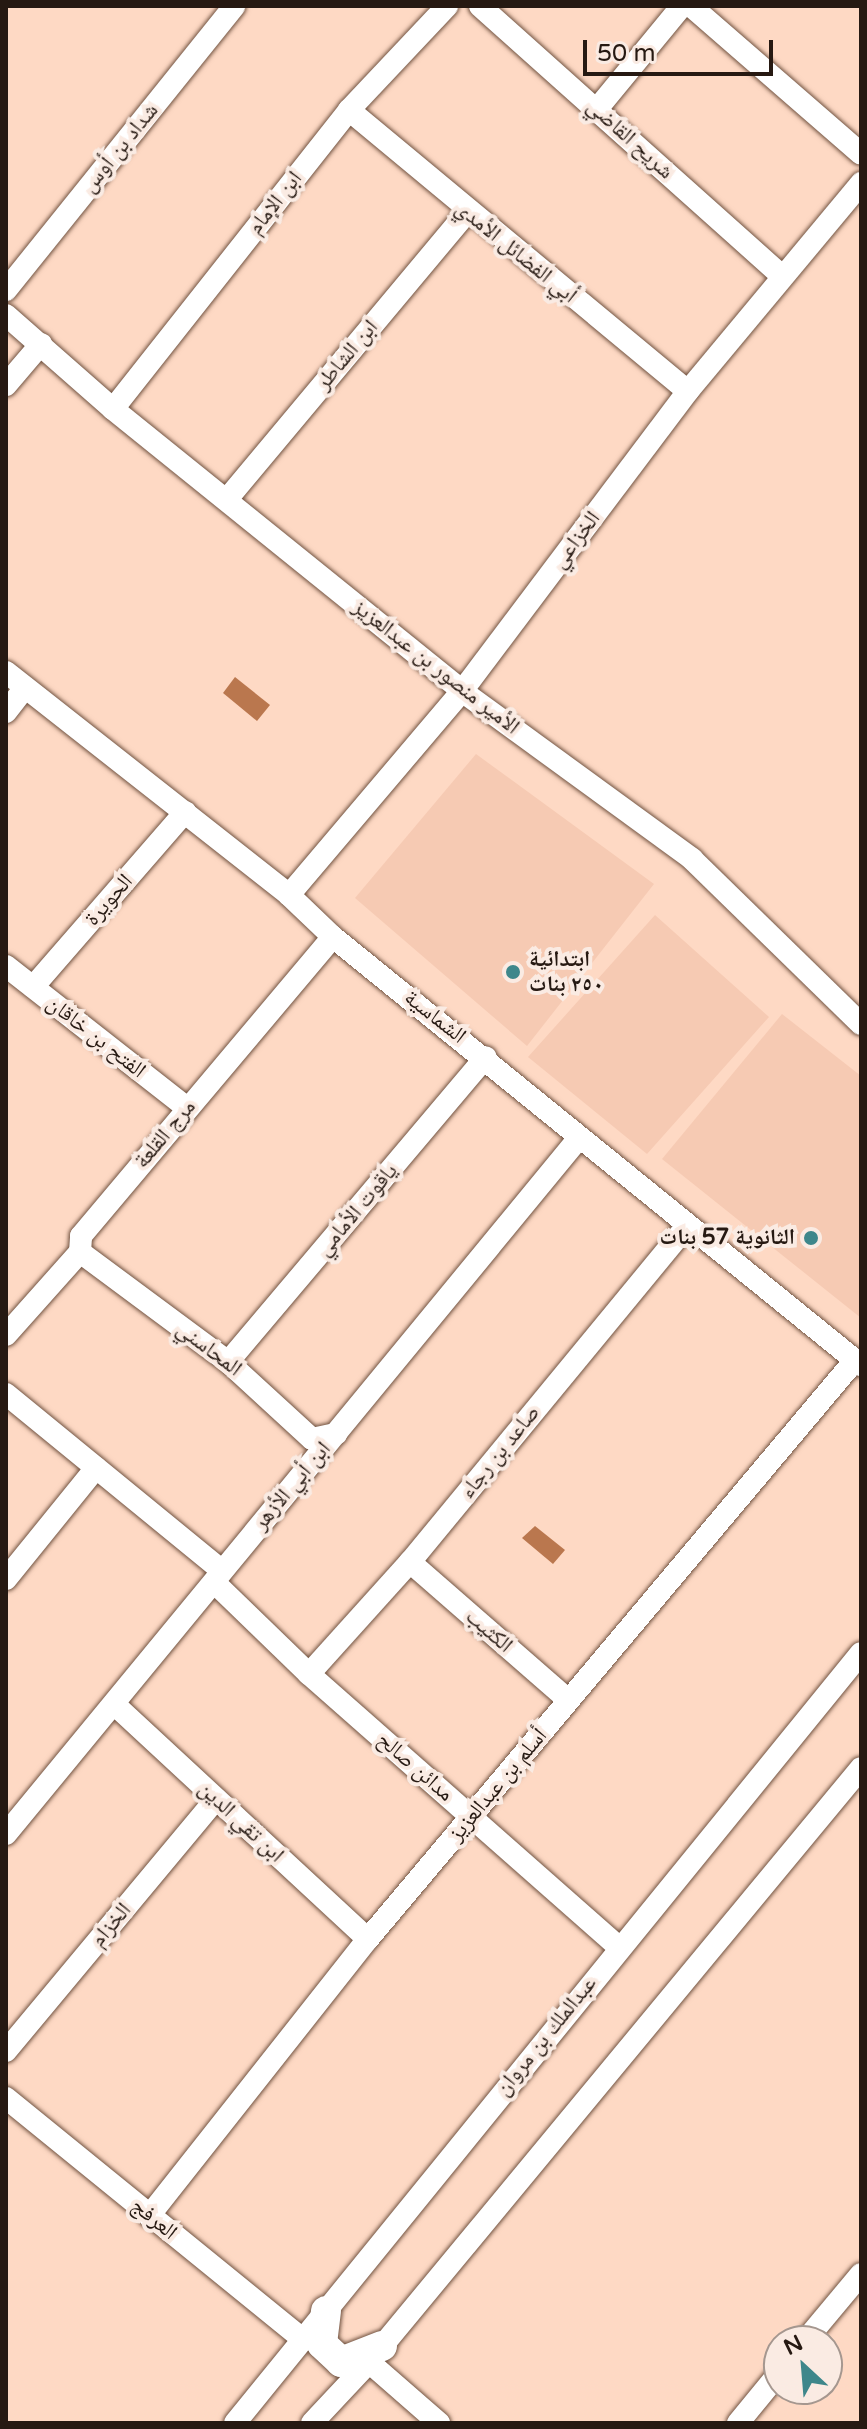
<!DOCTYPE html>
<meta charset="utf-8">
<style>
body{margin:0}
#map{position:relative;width:867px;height:2429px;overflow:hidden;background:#fed9c4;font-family:"Varela Round","Noto Naskh Arabic",sans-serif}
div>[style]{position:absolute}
.built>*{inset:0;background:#f6cab3}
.water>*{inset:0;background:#ba774e}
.roads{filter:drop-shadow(0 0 2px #715341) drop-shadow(0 0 2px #715341)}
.street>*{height:22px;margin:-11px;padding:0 11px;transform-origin:11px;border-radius:11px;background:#fff}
.secondary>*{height:30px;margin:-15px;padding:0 15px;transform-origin:15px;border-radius:15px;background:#fff}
.dots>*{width:22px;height:22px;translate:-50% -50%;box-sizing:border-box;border:4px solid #faebe3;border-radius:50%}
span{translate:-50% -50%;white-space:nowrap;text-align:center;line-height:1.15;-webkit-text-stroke:8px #faebe3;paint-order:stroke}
.street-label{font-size:22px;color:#261912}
.poi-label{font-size:22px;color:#261912;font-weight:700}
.left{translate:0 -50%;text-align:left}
.right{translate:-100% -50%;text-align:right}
.frame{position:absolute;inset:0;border:8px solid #261912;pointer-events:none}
.north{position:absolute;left:763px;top:2325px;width:80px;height:80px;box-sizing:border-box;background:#faebe3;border:2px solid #a5978f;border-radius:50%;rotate:334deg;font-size:22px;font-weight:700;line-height:32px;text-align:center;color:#261912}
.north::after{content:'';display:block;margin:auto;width:28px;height:36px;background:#3e878b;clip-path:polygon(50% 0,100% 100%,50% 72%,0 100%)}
.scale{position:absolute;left:583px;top:40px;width:190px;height:36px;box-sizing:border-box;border:4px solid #261912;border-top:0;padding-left:10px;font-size:24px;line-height:28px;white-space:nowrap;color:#261912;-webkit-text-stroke:6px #faebe3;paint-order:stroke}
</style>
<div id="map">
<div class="built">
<i style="clip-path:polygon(476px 754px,654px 884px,527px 1046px,355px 898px)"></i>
<i style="clip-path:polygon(655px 915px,769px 1017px,647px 1154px,528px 1057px)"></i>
<i style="clip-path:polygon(782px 1014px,861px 1076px,861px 1318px,662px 1159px)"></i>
</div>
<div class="water">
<i style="clip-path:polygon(235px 677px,270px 705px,257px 721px,223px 693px)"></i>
<i style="clip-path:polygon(535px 1526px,565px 1550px,553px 1564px,522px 1538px)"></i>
</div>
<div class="roads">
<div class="street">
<i style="left:480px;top:6px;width:402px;rotate:41.8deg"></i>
<i style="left:691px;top:6px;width:225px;rotate:41deg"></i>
<i style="left:597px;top:109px;width:134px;rotate:-50.5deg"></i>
<i style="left:349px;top:110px;width:440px;rotate:39.7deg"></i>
<i style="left:6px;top:290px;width:364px;rotate:-51.2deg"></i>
<i style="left:6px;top:315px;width:142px;rotate:41.3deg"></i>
<i style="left:113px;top:409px;width:449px;rotate:38.9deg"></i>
<i style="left:462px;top:691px;width:285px;rotate:36.1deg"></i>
<i style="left:692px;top:859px;width:236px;rotate:44.3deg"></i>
<i style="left:6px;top:385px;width:54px;rotate:-49.5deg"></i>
<i style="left:113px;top:409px;width:381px;rotate:-51.7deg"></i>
<i style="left:349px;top:110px;width:143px;rotate:-46.7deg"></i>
<i style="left:228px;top:498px;width:371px;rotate:-50.1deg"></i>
<i style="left:6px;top:672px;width:360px;rotate:38.2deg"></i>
<i style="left:289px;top:895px;width:61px;rotate:43.7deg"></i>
<i style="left:333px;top:937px;width:680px;rotate:39.03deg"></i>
<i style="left:6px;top:712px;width:31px;rotate:-52deg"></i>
<i style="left:289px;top:895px;width:267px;rotate:-49.7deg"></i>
<i style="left:462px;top:691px;width:376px;rotate:-53deg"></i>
<i style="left:688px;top:391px;width:271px;rotate:-50.2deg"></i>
<i style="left:6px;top:966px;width:230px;rotate:38.1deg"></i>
<i style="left:33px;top:987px;width:232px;rotate:-49deg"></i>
<i style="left:80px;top:1252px;width:184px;rotate:36.6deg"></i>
<i style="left:228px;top:1362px;width:114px;rotate:42.5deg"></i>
<i style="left:312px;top:1439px;width:25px;rotate:-12deg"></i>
<i style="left:6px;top:1335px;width:111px;rotate:-48.3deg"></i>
<i style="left:80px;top:1252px;width:16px;rotate:-86deg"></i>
<i style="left:81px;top:1236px;width:391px;rotate:-49.9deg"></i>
<i style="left:228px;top:1362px;width:399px;rotate:-49.8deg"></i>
<i style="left:6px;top:1394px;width:278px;rotate:39.3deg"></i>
<i style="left:410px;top:1562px;width:210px;rotate:41.1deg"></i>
<i style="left:6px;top:1579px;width:143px;rotate:-51deg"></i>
<i style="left:216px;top:1584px;width:129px;rotate:44.1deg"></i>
<i style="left:309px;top:1674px;width:412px;rotate:41.4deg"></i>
<i style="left:309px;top:1674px;width:151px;rotate:-48deg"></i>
<i style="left:410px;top:1562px;width:435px;rotate:-50.5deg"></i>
<i style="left:114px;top:1704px;width:346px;rotate:42.8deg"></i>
<i style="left:6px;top:1834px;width:902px;rotate:-50.54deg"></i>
<i style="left:6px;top:2051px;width:328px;rotate:-50.2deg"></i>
<i style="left:6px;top:2098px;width:382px;rotate:39.1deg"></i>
<i style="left:149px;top:2216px;width:353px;rotate:-51.7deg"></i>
<i style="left:368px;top:1939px;width:757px;rotate:-49.93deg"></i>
<i style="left:805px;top:2341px;width:87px;rotate:-50.1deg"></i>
<i style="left:369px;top:2362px;width:93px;rotate:41.1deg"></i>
<i style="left:235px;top:2423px;width:992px;rotate:-50.89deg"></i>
<i style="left:312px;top:2423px;width:83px;rotate:-46.9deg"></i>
<i style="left:369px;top:2362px;width:771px;rotate:-50.37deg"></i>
<i style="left:738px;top:2423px;width:65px;rotate:-50.6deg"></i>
</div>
<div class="secondary">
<i style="left:326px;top:2311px;width:33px;rotate:97deg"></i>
<i style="left:322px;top:2344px;width:26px;rotate:43deg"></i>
<i style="left:341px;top:2362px;width:44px;rotate:-21.3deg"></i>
</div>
</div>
<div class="dots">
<i style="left:513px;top:972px;background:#3e878b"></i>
<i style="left:811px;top:1238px;background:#3e878b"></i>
</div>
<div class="street-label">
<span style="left:630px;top:139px;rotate:42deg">شريح القاضي</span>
<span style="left:120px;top:148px;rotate:-51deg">شداد بن أوس</span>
<span style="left:275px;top:203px;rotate:-52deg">ابن الإمام</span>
<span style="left:516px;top:252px;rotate:39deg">أبي الفضائل الأمدي</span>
<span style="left:347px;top:355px;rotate:-50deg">ابن الشاطر</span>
<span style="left:576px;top:540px;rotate:-53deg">الخزاعي</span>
<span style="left:436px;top:667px;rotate:38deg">الأمير منصور بن عبدالعزيز</span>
<span style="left:109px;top:900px;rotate:-49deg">الحويرة</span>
<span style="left:435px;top:1017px;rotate:38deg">الشماسية</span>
<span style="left:96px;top:1037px;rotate:38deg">الفتح بن خاقان</span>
<span style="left:165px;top:1134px;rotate:-50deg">مرج القلعة</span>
<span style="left:357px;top:1210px;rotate:-50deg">ياقوت الأمامي</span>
<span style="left:209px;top:1349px;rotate:37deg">المحاسني</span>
<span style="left:500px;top:1452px;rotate:-51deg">صاعد بن رجاء</span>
<span style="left:292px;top:1486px;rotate:-50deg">ابن أبي الأزهر</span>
<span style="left:489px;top:1631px;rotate:41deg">الكثيب</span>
<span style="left:415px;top:1767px;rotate:41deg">مدائن صالح</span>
<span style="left:498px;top:1785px;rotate:-50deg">أسلم بن عبدالعزيز</span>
<span style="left:241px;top:1822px;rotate:43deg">ابن تقي الدين</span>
<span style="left:111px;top:1925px;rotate:-50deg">الخزام</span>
<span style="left:546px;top:2036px;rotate:-51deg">عبدالملك بن مروان</span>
<span style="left:154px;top:2219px;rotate:39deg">العرفج</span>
</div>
<div class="poi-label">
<span class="left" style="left:529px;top:972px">ابتدائية<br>٢٥٠ بنات</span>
<span class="right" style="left:795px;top:1238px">الثانوية 57 بنات</span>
</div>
<div class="frame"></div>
<div class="north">N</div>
<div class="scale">50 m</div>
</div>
